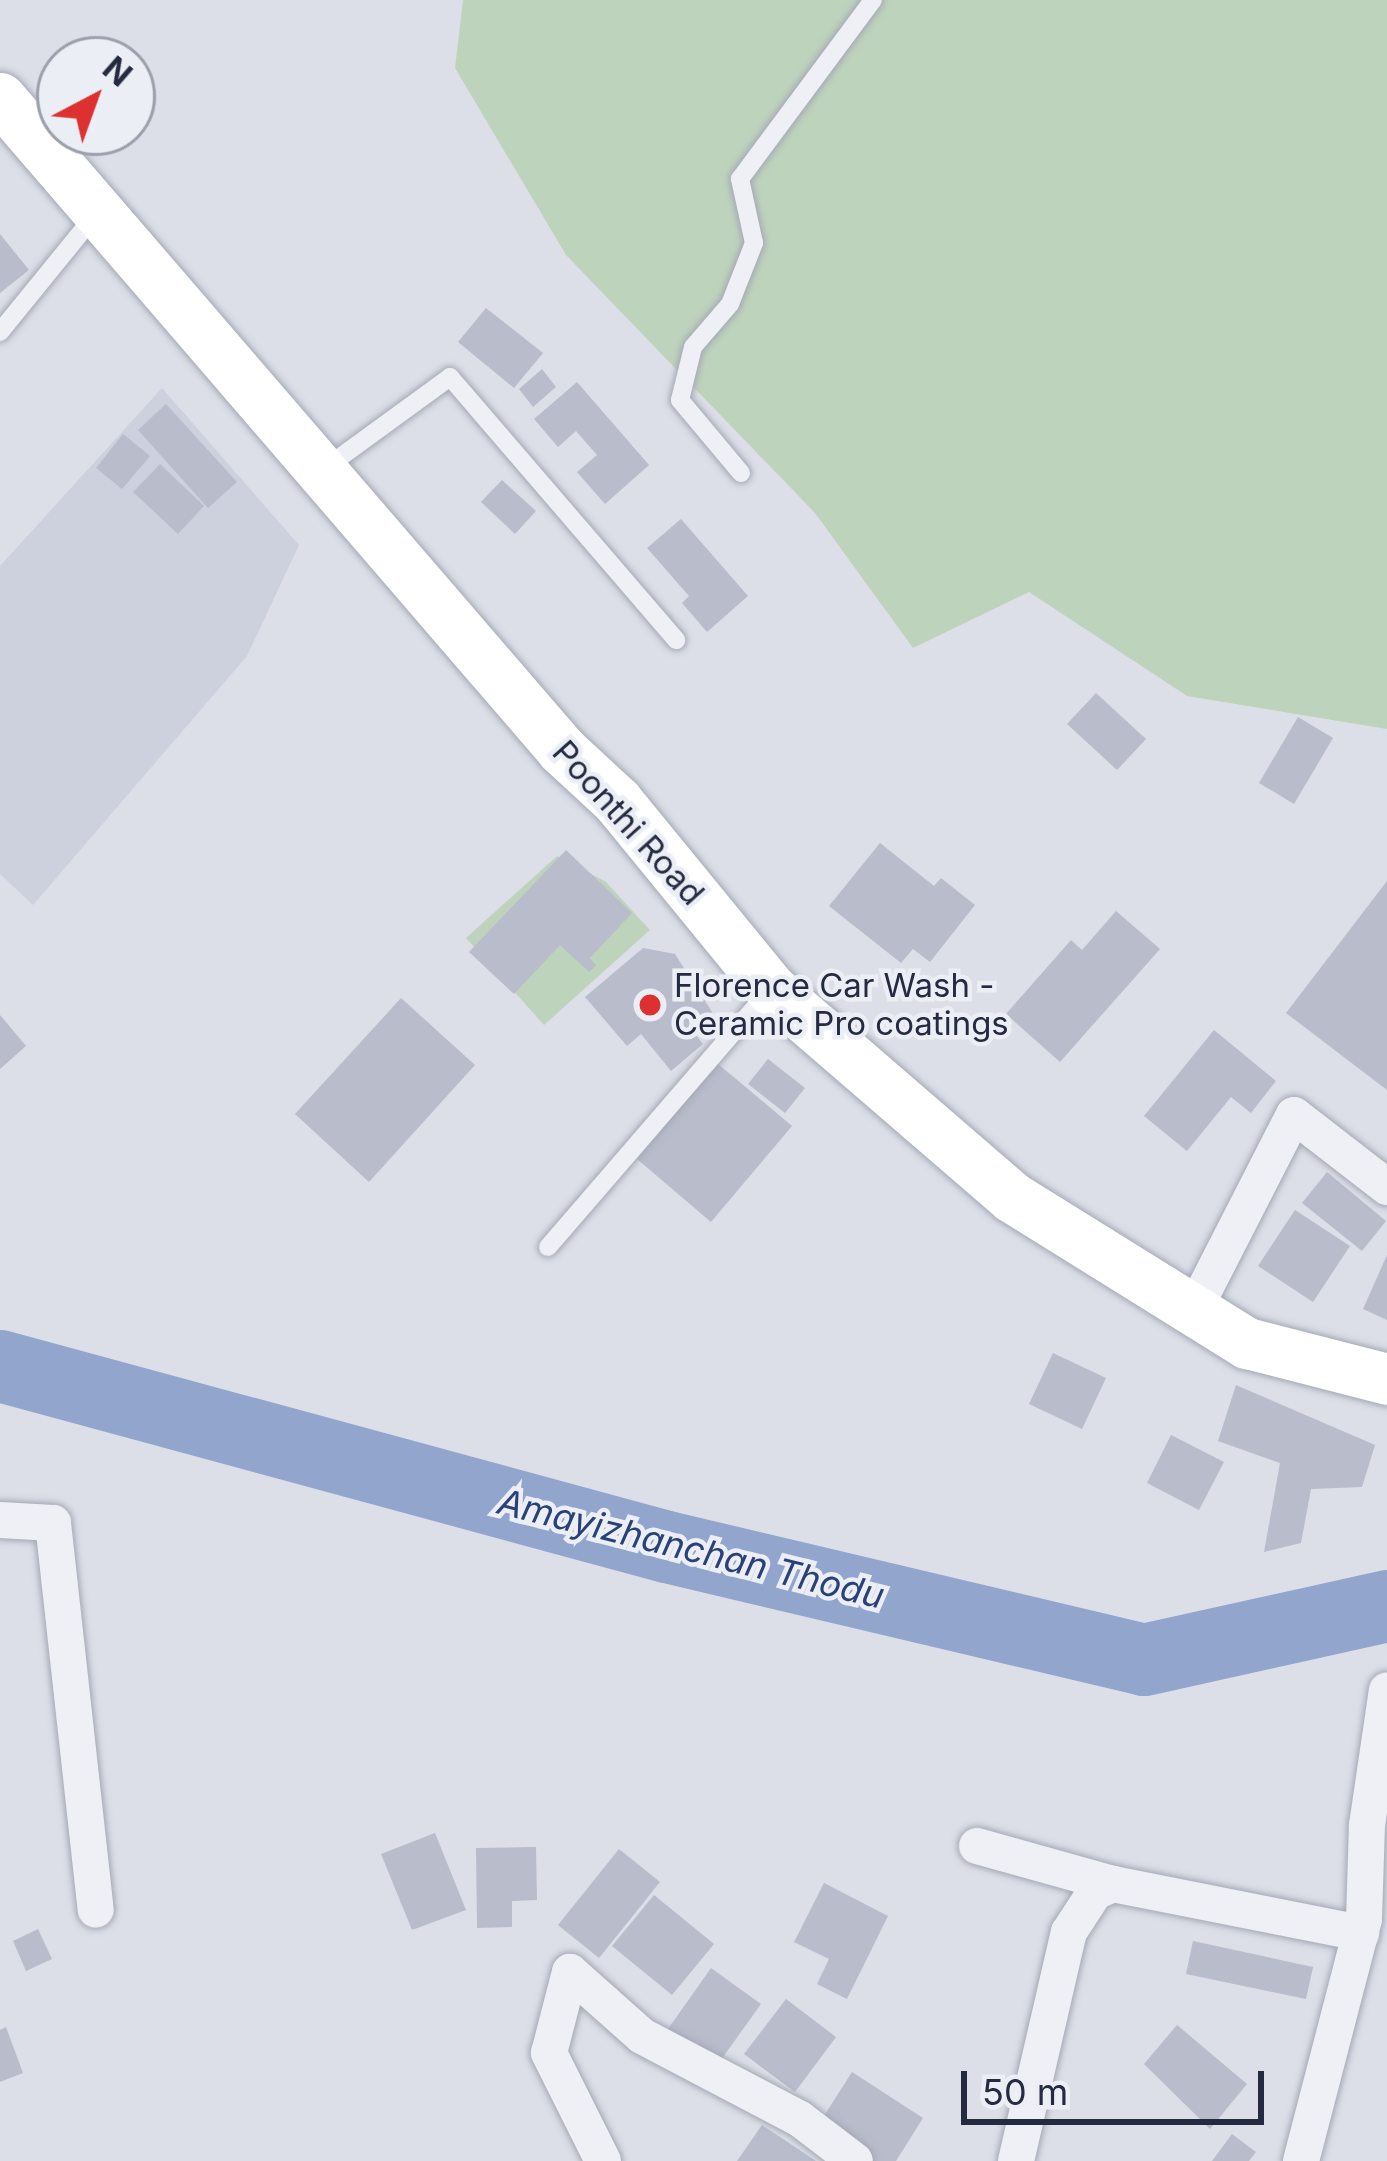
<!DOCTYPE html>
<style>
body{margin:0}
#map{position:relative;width:1387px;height:2161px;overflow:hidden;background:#dcdfe8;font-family:Inter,sans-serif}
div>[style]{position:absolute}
.built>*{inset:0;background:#cdd1dd}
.green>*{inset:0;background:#bed3bc}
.river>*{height:72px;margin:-36px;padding:0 36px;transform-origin:36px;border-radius:36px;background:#92a5cc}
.building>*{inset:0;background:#b8bccb}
.roads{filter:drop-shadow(0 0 3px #a5a9b5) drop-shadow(0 0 3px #a5a9b5)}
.lane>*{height:18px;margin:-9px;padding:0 9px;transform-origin:9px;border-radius:9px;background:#eff0f6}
.street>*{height:36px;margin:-18px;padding:0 18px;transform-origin:18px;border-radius:18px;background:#eff0f6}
.secondary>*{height:51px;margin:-25.5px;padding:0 25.5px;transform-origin:25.5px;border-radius:25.5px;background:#fff}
.dots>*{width:33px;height:33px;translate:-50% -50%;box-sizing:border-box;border:6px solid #ebeef5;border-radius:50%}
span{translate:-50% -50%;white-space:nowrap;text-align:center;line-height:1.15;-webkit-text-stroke:9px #ebeef5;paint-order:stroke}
.street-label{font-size:33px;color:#242a3f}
.poi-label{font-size:33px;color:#242a3f}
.left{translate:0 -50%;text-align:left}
.water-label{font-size:36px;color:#2a4178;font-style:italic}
.north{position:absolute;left:36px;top:36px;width:120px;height:120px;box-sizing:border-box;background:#ebeef5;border:3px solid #9ba0ac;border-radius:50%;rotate:41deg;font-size:33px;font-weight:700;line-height:48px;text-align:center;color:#242a3f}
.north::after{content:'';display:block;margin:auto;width:42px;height:54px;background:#dd3131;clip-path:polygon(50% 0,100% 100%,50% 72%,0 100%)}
.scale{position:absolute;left:961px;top:2071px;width:303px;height:54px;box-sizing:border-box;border:6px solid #242a3f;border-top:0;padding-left:15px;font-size:36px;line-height:42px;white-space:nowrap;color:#242a3f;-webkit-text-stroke:9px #ebeef5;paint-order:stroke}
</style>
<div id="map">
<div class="built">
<i style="clip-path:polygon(162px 388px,299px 545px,247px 656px,33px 905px,0 874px,0 566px)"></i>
</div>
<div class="green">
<i style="clip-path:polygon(463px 0,1387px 0,1387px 729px,1187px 696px,1029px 592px,913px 648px,815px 513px,566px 255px,455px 68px)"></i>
<i style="clip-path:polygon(557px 856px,606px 882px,650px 930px,544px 1025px,466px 938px)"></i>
</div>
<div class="river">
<i style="left:0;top:1366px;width:691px;rotate:15.18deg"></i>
<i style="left:667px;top:1547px;width:490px;rotate:13.3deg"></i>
<i style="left:1144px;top:1660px;width:249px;rotate:-12.5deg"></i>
</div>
<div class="building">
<i style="clip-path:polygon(0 234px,29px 270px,0 293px)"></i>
<i style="clip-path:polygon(486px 308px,543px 353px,514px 388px,458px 342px)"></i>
<i style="clip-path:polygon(542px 369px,556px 387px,533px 407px,519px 389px)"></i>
<i style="clip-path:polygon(577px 382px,649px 465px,605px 504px,577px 472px,597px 455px,576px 431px,558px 447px,534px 419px)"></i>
<i style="clip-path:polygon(166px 404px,237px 482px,208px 508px,138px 430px)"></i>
<i style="clip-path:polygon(123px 434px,150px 456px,122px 489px,96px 468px)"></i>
<i style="clip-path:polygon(160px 464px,204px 506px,178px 534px,133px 492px)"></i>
<i style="clip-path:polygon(502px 480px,536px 511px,515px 534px,481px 502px)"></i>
<i style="clip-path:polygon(681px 519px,748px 596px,707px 632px,682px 603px,689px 596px,647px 548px)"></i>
<i style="clip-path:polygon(1096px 693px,1146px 739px,1117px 770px,1067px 724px)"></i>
<i style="clip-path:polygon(1298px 717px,1333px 738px,1294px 804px,1259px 783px)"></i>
<i style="clip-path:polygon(880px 843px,934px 886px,941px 878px,975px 905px,930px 962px,913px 949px,901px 963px,829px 906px)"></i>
<i style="clip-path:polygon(566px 850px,632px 913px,590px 958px,596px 965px,589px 972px,560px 945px,514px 994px,469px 952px)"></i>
<i style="clip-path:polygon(1387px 881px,1387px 1090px,1286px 1013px)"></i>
<i style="clip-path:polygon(1116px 911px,1160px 949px,1060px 1062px,1006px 1014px,1071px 940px,1082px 950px)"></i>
<i style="clip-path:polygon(643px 948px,675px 954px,712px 1012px,696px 1035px,703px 1044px,671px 1071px,641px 1034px,627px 1046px,585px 997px)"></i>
<i style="clip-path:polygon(401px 998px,475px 1065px,369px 1182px,295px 1114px)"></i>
<i style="clip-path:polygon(0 1015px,26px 1046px,0 1069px)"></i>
<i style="clip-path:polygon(1214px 1030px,1276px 1081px,1251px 1113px,1231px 1097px,1187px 1151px,1144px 1116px)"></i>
<i style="clip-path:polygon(768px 1059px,805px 1088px,785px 1113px,748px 1084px)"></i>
<i style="clip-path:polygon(717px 1063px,792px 1126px,711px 1222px,637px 1159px)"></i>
<i style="clip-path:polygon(1327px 1172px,1386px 1221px,1362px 1251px,1302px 1203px)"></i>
<i style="clip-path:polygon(1295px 1210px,1350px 1246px,1313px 1302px,1258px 1266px)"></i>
<i style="clip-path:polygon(1387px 1255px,1387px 1320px,1363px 1309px)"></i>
<i style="clip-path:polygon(1053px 1353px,1106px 1378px,1082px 1429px,1029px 1404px)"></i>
<i style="clip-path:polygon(1236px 1385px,1375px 1445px,1362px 1487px,1311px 1489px,1301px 1543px,1264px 1552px,1280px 1463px,1218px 1441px)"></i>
<i style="clip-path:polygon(1171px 1435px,1224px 1462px,1199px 1510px,1147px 1483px)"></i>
<i style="clip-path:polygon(435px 1833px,466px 1910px,412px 1930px,381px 1854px)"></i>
<i style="clip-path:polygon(536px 1847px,537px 1900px,512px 1901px,512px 1927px,477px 1928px,476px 1848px)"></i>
<i style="clip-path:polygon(619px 1849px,660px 1882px,599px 1958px,558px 1925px)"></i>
<i style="clip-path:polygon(824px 1883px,888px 1916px,847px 1999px,817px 1984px,829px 1959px,794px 1942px)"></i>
<i style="clip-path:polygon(654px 1895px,714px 1944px,672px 1995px,612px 1946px)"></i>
<i style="clip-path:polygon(38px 1929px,52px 1959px,26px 1971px,13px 1941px)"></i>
<i style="clip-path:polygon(1193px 1941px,1313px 1967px,1306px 1999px,1186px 1974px)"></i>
<i style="clip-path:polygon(711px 1968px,761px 2004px,718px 2064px,668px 2029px)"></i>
<i style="clip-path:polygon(786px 1999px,836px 2037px,795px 2092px,744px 2054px)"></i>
<i style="clip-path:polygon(1177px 2025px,1247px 2084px,1210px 2129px,1144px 2064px)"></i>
<i style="clip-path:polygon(6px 2027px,23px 2073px,0 2082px,0 2030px)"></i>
<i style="clip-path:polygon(852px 2072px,923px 2118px,896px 2161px,870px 2161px,817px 2127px)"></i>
<i style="clip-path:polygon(762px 2125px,816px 2161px,737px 2161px)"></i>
<i style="clip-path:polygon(1232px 2134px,1256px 2152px,1249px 2161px,1212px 2161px)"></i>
</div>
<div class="roads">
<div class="lane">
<i style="left:0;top:332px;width:151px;rotate:-50.9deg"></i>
<i style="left:324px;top:469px;width:156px;rotate:-36.1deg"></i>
<i style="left:450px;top:377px;width:347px;rotate:49.3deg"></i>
<i style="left:741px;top:473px;width:95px;rotate:-129.9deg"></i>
<i style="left:680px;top:400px;width:55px;rotate:-76.2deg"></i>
<i style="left:693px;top:347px;width:57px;rotate:-49.3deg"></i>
<i style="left:730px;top:304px;width:66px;rotate:-68.5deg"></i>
<i style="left:754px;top:243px;width:66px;rotate:-102.3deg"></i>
<i style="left:740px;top:179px;width:223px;rotate:-53.4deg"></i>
<i style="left:548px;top:1247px;width:338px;rotate:-49.2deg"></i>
</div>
<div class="street">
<i style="left:1194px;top:1310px;width:219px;rotate:-62.9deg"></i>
<i style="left:1294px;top:1115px;width:118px;rotate:37.7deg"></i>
<i style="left:0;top:1520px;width:53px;rotate:3.2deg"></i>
<i style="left:53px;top:1523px;width:389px;rotate:83.7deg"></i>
<i style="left:977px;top:1846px;width:141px;rotate:15.6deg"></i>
<i style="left:603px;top:2161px;width:121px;rotate:-116.6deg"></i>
<i style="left:549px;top:2053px;width:84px;rotate:-75.5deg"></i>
<i style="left:570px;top:1972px;width:96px;rotate:41.6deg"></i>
<i style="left:642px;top:2036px;width:178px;rotate:27.7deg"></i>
<i style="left:800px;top:2119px;width:69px;rotate:37.4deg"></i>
<i style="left:1016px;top:2161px;width:235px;rotate:-77deg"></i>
<i style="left:1069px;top:1932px;width:48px;rotate:-57deg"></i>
<i style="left:1095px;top:1892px;width:20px;rotate:-24deg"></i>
<i style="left:1113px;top:1884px;width:253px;rotate:11.2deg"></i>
<i style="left:1301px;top:2161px;width:250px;rotate:-75.4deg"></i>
<i style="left:1364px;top:1919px;width:94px;rotate:-88.2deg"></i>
<i style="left:1367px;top:1825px;width:136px;rotate:-81.6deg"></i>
</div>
<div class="secondary">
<i style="left:0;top:98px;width:861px;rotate:49.24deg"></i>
<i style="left:562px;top:750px;width:75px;rotate:42.8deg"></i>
<i style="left:617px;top:801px;width:243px;rotate:50.7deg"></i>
<i style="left:771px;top:989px;width:318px;rotate:40.8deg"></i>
<i style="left:1012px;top:1197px;width:277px;rotate:31.9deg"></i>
<i style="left:1247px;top:1343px;width:145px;rotate:14.4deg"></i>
</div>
</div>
<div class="dots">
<i style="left:650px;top:1005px;background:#dd3131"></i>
</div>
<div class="street-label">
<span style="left:628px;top:823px;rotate:48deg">Poonthi Road</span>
</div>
<div class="poi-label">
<span class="left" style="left:674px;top:1005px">Florence Car Wash -<br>Ceramic Pro coatings</span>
</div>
<div class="water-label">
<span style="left:691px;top:1549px;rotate:14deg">Amayizhanchan Thodu</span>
</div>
<div class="north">N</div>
<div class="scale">50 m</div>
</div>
